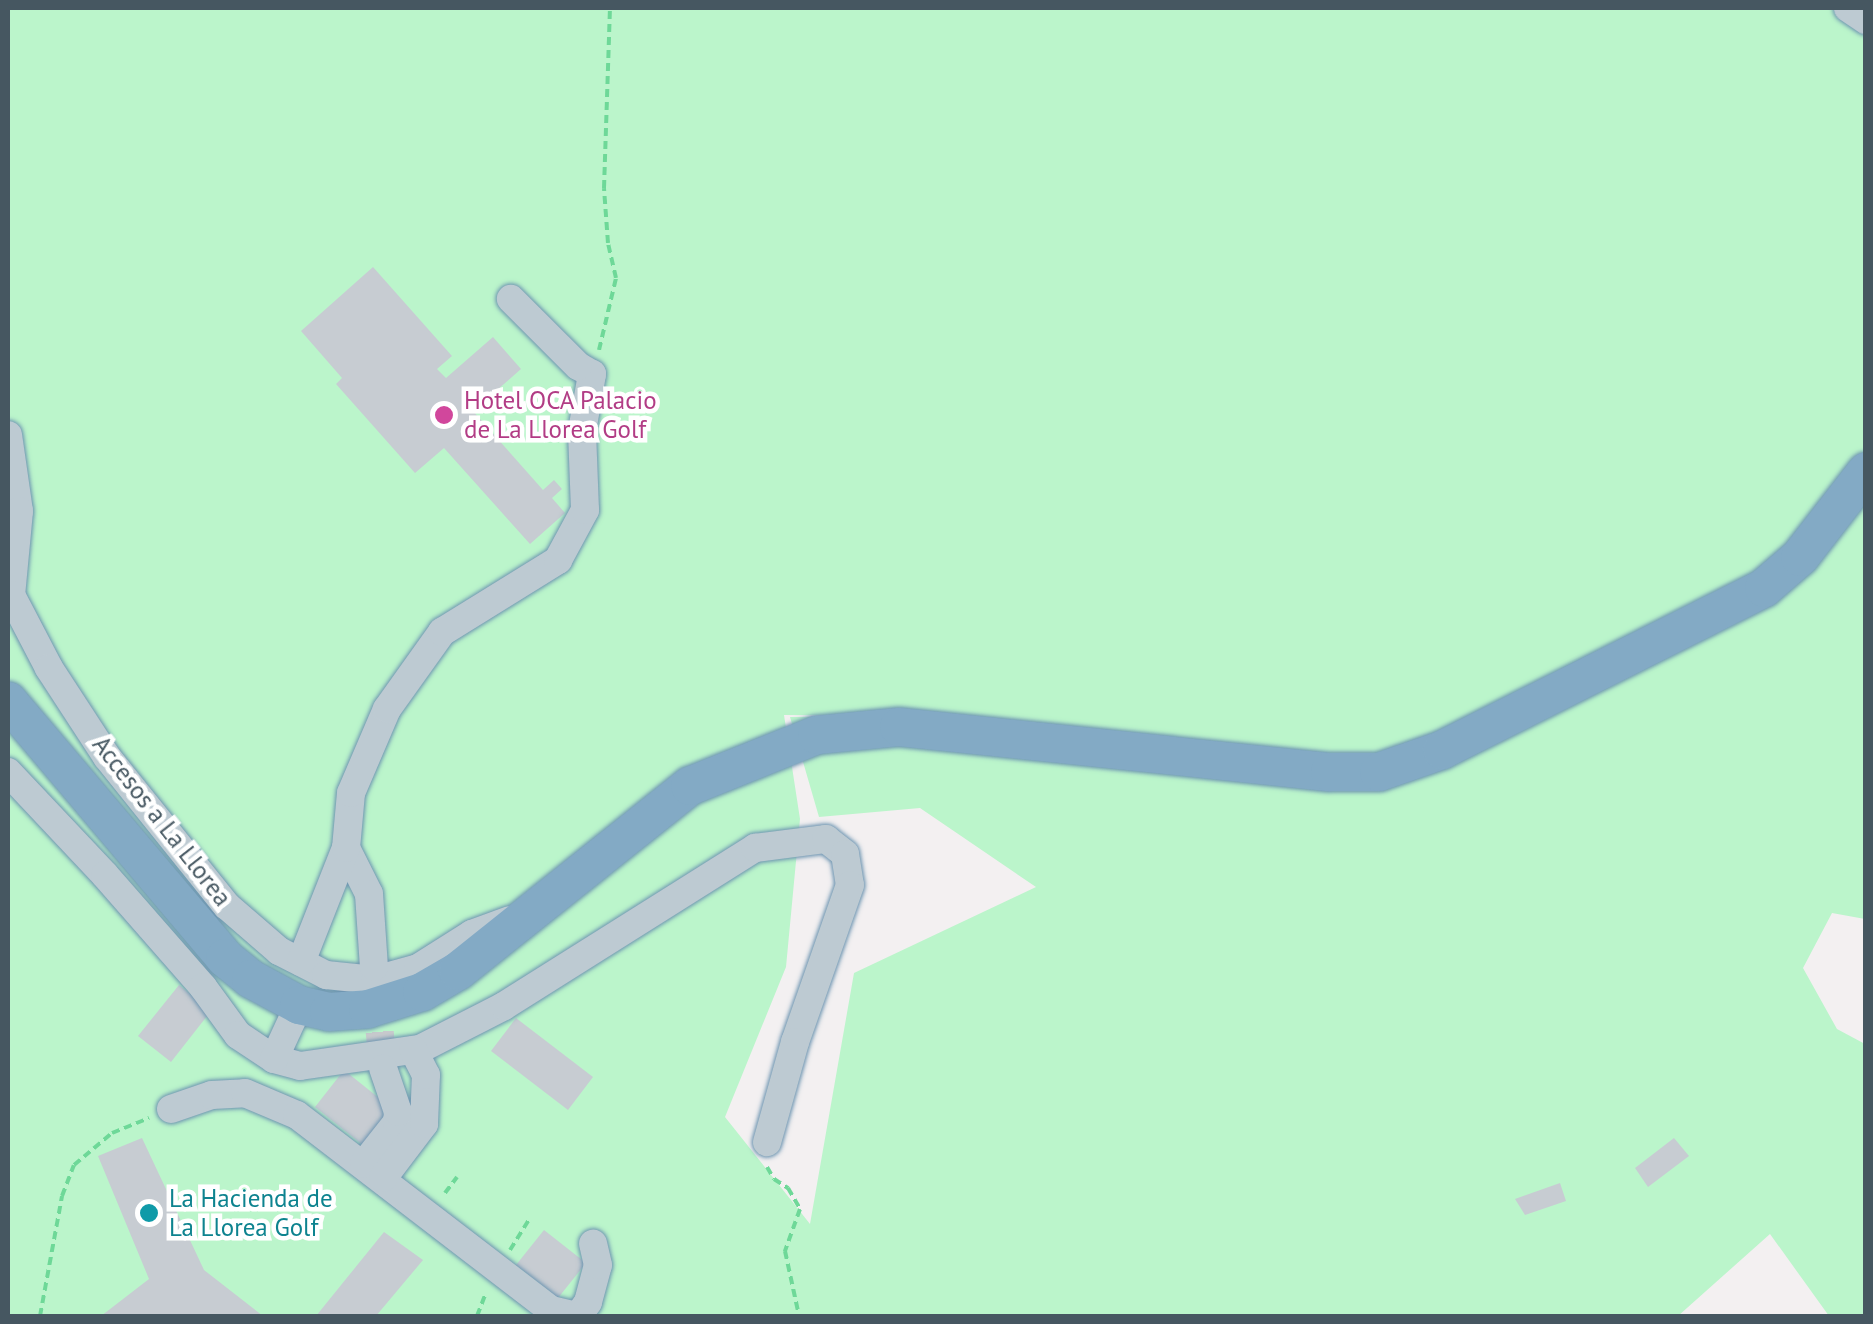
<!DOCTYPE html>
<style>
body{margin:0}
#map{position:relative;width:1873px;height:1324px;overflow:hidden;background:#f3f0f1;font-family:"PT Sans",sans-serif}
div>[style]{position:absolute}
.green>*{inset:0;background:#bbf5cb}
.building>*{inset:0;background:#c7ccd2}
.minor-tunnel>*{height:28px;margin-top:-14px;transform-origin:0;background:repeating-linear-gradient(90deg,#c8cacd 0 28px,transparent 0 42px)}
.path>*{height:4px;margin-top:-2px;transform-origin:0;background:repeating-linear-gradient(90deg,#6ed898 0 8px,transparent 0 13px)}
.roads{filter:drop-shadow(0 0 2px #6e95b1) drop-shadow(0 0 2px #6e95b1)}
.minor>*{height:28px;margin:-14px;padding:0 14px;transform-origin:14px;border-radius:14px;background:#bdcad2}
.highway>*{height:38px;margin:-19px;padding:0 19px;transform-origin:19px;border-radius:19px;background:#83aac5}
.dots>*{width:28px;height:28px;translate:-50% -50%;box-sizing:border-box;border:5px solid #fff;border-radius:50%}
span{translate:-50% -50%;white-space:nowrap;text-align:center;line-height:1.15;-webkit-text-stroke:9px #fff;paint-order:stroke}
.hotel-label{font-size:25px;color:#b23c85}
.left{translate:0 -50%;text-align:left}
.street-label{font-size:25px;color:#465761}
.culture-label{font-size:25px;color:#0d838f}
.frame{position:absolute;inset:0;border:10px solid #465761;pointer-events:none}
</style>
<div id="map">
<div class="green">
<i style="clip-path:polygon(evenodd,8px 8px,1865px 8px,1865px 919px,1832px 913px,1803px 968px,1837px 1029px,1865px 1044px,1865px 1316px,1829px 1316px,1770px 1234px,1678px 1316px,8px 1316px,8px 8px,784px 715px,893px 716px,790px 717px,819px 817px,920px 808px,1036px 887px,854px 973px,810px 1224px,725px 1117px,786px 967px,800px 819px,784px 715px)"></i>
</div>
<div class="building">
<i style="clip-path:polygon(373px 267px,452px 356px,437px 369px,446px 378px,493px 337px,521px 369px,473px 411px,543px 490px,554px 480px,562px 489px,552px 498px,565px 513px,530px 544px,444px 448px,415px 473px,336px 384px,342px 378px,301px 331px)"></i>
<i style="clip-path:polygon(179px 985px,211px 1011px,171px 1062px,138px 1036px)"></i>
<i style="clip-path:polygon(516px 1018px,593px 1077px,568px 1110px,491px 1051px)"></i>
<i style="clip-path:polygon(344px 1070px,394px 1110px,364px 1146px,315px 1107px)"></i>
<i style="clip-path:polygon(142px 1138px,204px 1270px,263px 1316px,101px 1316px,149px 1279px,98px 1156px)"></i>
<i style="clip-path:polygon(1674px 1138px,1689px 1156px,1648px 1187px,1635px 1168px)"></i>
<i style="clip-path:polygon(1560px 1183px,1566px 1201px,1525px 1215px,1515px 1199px)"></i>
<i style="clip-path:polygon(544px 1230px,586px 1263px,558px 1298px,516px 1265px)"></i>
<i style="clip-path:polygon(384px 1232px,423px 1260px,376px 1316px,316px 1316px)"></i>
</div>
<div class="minor-tunnel">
<i style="left:376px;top:990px;width:78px;rotate:84.9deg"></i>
</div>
<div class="path">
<i style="left:599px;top:350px;width:74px;rotate:-76.7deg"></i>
<i style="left:616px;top:278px;width:36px;rotate:-103deg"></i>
<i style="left:608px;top:243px;width:55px;rotate:-94.2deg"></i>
<i style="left:604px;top:188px;width:180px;rotate:-88.1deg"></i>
<i style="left:767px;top:1167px;width:14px;rotate:60deg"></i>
<i style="left:774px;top:1179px;width:17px;rotate:33deg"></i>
<i style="left:788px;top:1188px;width:24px;rotate:60deg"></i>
<i style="left:800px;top:1209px;width:45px;rotate:109.7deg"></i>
<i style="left:785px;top:1251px;width:66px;rotate:77.8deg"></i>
<i style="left:445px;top:1193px;width:20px;rotate:-53deg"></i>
<i style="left:510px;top:1250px;width:36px;rotate:-58deg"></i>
<i style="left:40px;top:1316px;width:122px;rotate:-79.6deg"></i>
<i style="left:62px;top:1196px;width:33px;rotate:-69deg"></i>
<i style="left:74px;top:1165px;width:50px;rotate:-40.1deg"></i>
<i style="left:112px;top:1133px;width:40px;rotate:-22deg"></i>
<i style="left:477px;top:1316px;width:25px;rotate:-69deg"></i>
</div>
<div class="roads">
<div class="minor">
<i style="left:1848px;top:8px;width:22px;rotate:34deg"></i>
<i style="left:8px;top:435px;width:77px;rotate:81.8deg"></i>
<i style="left:19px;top:511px;width:84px;rotate:95.4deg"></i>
<i style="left:11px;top:595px;width:82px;rotate:62.5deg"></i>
<i style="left:49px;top:668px;width:106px;rotate:56.9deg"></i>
<i style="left:107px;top:757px;width:191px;rotate:51.2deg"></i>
<i style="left:227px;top:906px;width:69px;rotate:40.9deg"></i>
<i style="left:279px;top:951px;width:53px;rotate:27.1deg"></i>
<i style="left:326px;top:975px;width:49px;rotate:5.8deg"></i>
<i style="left:375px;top:980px;width:45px;rotate:-15.6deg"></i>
<i style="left:418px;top:968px;width:64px;rotate:-32.2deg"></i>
<i style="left:472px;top:934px;width:40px;rotate:-20.2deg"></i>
<i style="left:8px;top:772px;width:141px;rotate:46.7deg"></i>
<i style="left:105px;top:875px;width:149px;rotate:48.8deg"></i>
<i style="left:203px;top:987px;width:59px;rotate:53.9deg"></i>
<i style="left:238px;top:1035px;width:43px;rotate:33.7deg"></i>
<i style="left:274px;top:1059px;width:27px;rotate:15deg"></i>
<i style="left:300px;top:1066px;width:121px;rotate:-8.1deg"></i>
<i style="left:420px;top:1049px;width:94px;rotate:-27.1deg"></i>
<i style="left:504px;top:1006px;width:297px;rotate:-32.2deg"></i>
<i style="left:755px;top:848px;width:72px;rotate:-7.2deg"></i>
<i style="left:826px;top:839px;width:24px;rotate:38deg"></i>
<i style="left:845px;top:854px;width:31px;rotate:81deg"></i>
<i style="left:850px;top:885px;width:166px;rotate:109.3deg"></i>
<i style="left:795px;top:1042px;width:104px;rotate:105.6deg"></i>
<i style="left:346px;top:848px;width:51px;rotate:63.4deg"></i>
<i style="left:369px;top:894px;width:73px;rotate:86.1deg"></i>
<i style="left:301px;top:962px;width:123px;rotate:-68.5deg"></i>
<i style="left:346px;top:848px;width:55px;rotate:-84.8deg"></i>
<i style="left:351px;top:793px;width:91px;rotate:-66.8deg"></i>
<i style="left:387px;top:709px;width:95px;rotate:-54.5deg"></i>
<i style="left:442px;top:632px;width:137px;rotate:-31.8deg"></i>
<i style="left:558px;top:560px;width:57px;rotate:-61.6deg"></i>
<i style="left:585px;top:510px;width:79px;rotate:-92.2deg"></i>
<i style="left:582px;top:431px;width:58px;rotate:-80deg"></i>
<i style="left:592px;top:374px;width:16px;rotate:-150deg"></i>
<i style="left:578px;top:366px;width:95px;rotate:-135deg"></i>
<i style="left:274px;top:1059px;width:60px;rotate:-65.2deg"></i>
<i style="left:171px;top:1109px;width:43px;rotate:-18.9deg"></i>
<i style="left:212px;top:1095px;width:33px;rotate:-3deg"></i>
<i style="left:245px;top:1093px;width:56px;rotate:22.9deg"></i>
<i style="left:297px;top:1115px;width:320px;rotate:37.5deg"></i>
<i style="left:551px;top:1310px;width:28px;rotate:13deg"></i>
<i style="left:578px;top:1316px;width:17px;rotate:-54deg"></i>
<i style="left:588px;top:1302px;width:38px;rotate:-75deg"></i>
<i style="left:598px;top:1265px;width:22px;rotate:-103deg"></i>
<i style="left:364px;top:1164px;width:53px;rotate:-51.8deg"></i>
<i style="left:397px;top:1122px;width:10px;rotate:-84deg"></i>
<i style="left:398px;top:1112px;width:46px;rotate:-108.8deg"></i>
<i style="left:383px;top:1178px;width:68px;rotate:-52.8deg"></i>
<i style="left:424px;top:1124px;width:49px;rotate:-87.7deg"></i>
<i style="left:426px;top:1075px;width:28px;rotate:-117deg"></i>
</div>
<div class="highway">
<i style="left:8px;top:701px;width:336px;rotate:49.8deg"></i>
<i style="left:225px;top:958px;width:33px;rotate:39deg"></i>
<i style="left:251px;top:979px;width:55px;rotate:28.4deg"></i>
<i style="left:299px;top:1005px;width:31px;rotate:13deg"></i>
<i style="left:329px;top:1012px;width:39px;rotate:-4deg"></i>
<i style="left:368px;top:1009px;width:57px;rotate:-17.5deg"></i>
<i style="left:422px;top:992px;width:42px;rotate:-30.3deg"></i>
<i style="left:458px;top:971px;width:297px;rotate:-38.6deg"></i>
<i style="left:690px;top:786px;width:137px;rotate:-21.9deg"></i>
<i style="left:817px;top:735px;width:82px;rotate:-5.6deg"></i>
<i style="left:899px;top:727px;width:433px;rotate:6deg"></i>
<i style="left:1330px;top:772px;width:49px"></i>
<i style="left:1379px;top:772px;width:67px;rotate:-19.2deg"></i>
<i style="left:1442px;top:750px;width:360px;rotate:-26.7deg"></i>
<i style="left:1764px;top:588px;width:48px;rotate:-40.7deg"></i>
<i style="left:1800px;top:557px;width:108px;rotate:-52.2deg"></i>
</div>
</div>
<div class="dots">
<i style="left:444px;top:415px;background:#d1479c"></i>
<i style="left:149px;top:1213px;background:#0f9aa8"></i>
</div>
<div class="hotel-label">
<span class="left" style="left:464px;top:415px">Hotel OCA Palacio<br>de La Llorea Golf</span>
</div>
<div class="street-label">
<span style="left:162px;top:821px;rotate:52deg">Accesos a La Llorea</span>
</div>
<div class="culture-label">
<span class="left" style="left:169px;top:1213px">La Hacienda de<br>La Llorea Golf</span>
</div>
<div class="frame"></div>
</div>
